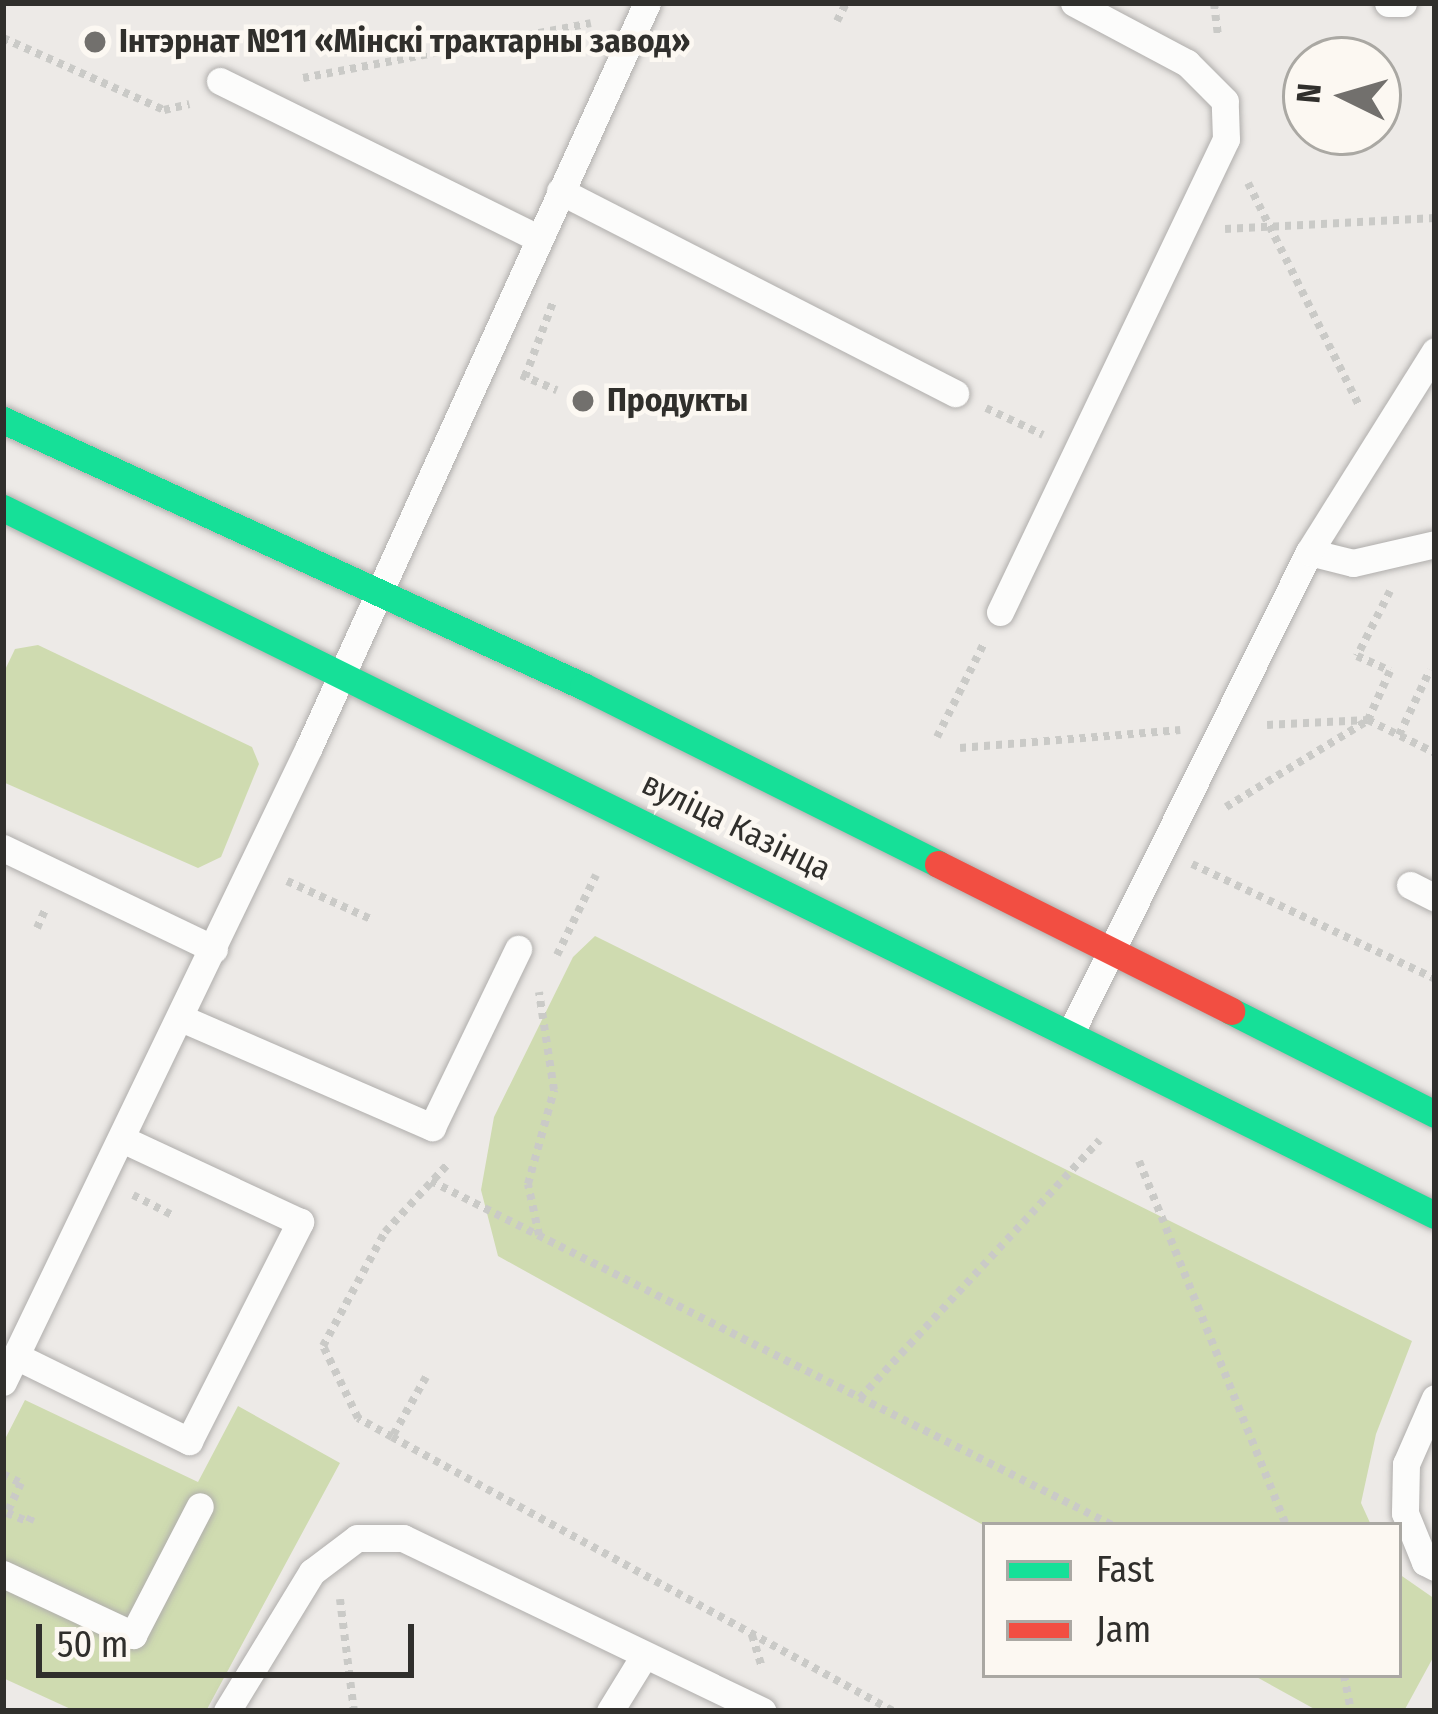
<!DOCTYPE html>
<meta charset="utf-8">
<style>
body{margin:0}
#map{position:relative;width:1438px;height:1714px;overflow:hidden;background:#edeae7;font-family:"Fira Sans Condensed",sans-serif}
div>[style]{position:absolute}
.green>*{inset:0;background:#cfdbb0}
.path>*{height:8px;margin-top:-4px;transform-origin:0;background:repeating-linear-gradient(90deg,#cacac7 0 6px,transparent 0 12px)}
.roads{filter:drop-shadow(0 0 3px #b0aeac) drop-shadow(0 0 3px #b0aeac)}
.lane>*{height:27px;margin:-13.5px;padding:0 13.5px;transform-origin:13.5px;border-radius:13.5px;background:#fcfcfb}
.fast>*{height:27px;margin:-13.5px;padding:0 13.5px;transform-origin:13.5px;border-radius:13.5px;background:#16e098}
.jam>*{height:27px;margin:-13.5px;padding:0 13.5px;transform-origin:13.5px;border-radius:13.5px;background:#f24e42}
.dots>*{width:33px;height:33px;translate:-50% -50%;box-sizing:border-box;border:6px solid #fcf8f2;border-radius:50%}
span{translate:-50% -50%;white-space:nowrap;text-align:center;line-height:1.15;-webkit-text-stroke:9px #fcf8f2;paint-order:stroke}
.poi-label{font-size:33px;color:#302f2c;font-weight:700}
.left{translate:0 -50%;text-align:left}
.street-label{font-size:33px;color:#302f2c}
.frame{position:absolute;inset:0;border:6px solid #302f2c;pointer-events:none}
.legend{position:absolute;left:982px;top:1522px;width:420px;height:156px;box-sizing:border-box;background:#fcf8f2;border:3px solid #aaa8a3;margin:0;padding:15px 21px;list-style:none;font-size:36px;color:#302f2c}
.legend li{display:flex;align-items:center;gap:24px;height:60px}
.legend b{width:60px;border:3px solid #aaa8a3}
.north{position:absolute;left:1282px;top:36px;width:120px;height:120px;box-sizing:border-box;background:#fcf8f2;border:3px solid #aaa8a3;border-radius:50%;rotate:275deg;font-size:33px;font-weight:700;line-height:48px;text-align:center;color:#302f2c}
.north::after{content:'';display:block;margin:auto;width:42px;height:54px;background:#72706d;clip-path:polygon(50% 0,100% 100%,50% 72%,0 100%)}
.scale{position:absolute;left:36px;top:1624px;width:378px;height:54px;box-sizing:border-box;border:6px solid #302f2c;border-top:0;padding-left:15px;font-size:36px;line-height:42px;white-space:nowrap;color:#302f2c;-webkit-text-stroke:9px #fcf8f2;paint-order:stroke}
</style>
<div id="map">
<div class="green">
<i style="clip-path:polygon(38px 645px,252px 747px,259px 764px,221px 857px,198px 868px,3px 782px,3px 674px,15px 649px)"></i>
<i style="clip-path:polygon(595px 936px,1412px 1341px,1376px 1434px,1361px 1503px,1371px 1525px,985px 1526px,498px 1256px,481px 1190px,494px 1117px,573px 957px)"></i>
<i style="clip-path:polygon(25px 1400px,198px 1482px,238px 1406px,340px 1463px,206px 1711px,75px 1711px,3px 1678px,3px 1443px)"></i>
<i style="clip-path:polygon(1399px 1574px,1435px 1599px,1435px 1654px,1404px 1711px,1318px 1711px,1253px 1675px,1399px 1675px)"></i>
</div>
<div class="path">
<i style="left:1214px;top:3px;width:34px;rotate:83deg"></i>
<i style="left:837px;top:21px;width:20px;rotate:-63deg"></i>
<i style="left:3px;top:38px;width:176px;rotate:24.1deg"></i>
<i style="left:164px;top:110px;width:26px;rotate:-13deg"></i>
<i style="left:303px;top:78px;width:293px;rotate:-10.8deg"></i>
<i style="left:1248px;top:183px;width:249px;rotate:63.5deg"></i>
<i style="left:1225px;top:229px;width:210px;rotate:-3deg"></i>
<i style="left:521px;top:375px;width:39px;rotate:23deg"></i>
<i style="left:525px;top:377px;width:80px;rotate:-69.5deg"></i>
<i style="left:986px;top:408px;width:63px;rotate:25.3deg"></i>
<i style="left:1390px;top:591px;width:73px;rotate:116.9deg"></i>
<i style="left:1357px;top:656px;width:36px;rotate:24deg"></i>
<i style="left:1390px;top:671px;width:54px;rotate:114.2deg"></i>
<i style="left:1368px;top:720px;width:75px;rotate:26.2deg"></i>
<i style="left:1267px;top:725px;width:101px;rotate:-2.8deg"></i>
<i style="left:1399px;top:735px;width:72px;rotate:-64.5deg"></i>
<i style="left:937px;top:737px;width:103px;rotate:-63.4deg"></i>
<i style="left:960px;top:748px;width:221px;rotate:-4.7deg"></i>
<i style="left:1226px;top:807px;width:165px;rotate:-31.4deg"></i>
<i style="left:1192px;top:864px;width:269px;rotate:25.3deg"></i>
<i style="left:287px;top:881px;width:94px;rotate:24.4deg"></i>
<i style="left:37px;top:928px;width:22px;rotate:-66deg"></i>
<i style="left:557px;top:955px;width:89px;rotate:-64deg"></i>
<i style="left:1139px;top:1161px;width:393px;rotate:68deg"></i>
<i style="left:431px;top:1181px;width:763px;rotate:26.8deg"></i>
<i style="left:133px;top:1195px;width:46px;rotate:27.1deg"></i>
<i style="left:539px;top:1235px;width:52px;rotate:-102.2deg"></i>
<i style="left:528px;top:1184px;width:98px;rotate:-74.5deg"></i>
<i style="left:554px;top:1090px;width:99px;rotate:-98.7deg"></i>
<i style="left:426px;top:1377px;width:69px;rotate:119.5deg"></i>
<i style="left:392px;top:1437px;width:571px;rotate:28.67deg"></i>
<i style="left:860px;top:1398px;width:352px;rotate:-47.1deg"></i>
<i style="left:392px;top:1437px;width:39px;rotate:-151deg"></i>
<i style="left:358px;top:1418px;width:80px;rotate:-115.9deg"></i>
<i style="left:323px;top:1346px;width:130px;rotate:-61.5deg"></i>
<i style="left:385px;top:1232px;width:93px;rotate:-47.2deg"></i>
<i style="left:3px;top:1474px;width:20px;rotate:27deg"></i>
<i style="left:21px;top:1483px;width:33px;rotate:115deg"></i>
<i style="left:7px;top:1513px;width:24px;rotate:22deg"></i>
<i style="left:29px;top:1522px;width:10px;rotate:-66deg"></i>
<i style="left:340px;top:1599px;width:113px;rotate:82.9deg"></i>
<i style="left:752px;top:1635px;width:34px;rotate:73deg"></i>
<i style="left:1344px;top:1675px;width:37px;rotate:79deg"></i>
</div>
<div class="roads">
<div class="lane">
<i style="left:1388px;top:3px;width:15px"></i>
<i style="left:220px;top:81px;width:352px;rotate:26.3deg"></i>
<i style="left:560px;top:191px;width:444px;rotate:27.1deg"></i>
<i style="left:1309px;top:552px;width:45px;rotate:14deg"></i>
<i style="left:1353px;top:563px;width:84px;rotate:-13deg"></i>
<i style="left:1000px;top:612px;width:524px;rotate:-64.46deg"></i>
<i style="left:1226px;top:139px;width:38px;rotate:-92deg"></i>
<i style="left:1225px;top:101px;width:54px;rotate:-135deg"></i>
<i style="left:1187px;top:63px;width:128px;rotate:-152deg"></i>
<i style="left:3px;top:848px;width:234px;rotate:25.6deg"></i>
<i style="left:1410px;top:885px;width:28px;rotate:27deg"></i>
<i style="left:181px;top:1018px;width:274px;rotate:23.5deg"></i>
<i style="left:432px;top:1127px;width:198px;rotate:-64.2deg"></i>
<i style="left:1070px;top:1034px;width:538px;rotate:-63.63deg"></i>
<i style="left:1309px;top:552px;width:237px;rotate:-57.9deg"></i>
<i style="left:16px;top:1356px;width:193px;rotate:26.2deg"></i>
<i style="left:189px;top:1441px;width:246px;rotate:-63.1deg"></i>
<i style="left:300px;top:1222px;width:194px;rotate:-155deg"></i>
<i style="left:3px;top:1382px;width:705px;rotate:-64.27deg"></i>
<i style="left:309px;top:747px;width:817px;rotate:-65.57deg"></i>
<i style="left:1435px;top:1398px;width:72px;rotate:113.7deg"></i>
<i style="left:1406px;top:1464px;width:49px;rotate:91.2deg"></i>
<i style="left:1405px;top:1513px;width:53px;rotate:67.8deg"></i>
<i style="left:1425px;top:1562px;width:11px;rotate:27deg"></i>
<i style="left:3px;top:1574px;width:144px;rotate:25.1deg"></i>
<i style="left:133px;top:1635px;width:145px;rotate:-62.6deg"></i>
<i style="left:227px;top:1711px;width:163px;rotate:-58.6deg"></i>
<i style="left:312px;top:1572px;width:56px;rotate:-37.1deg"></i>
<i style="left:357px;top:1538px;width:46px"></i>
<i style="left:403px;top:1538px;width:399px;rotate:25.7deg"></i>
<i style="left:610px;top:1711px;width:65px;rotate:-58.3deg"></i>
</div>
<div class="fast">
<i style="left:3px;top:420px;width:638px;rotate:24.64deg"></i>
<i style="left:583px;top:686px;width:397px;rotate:26.6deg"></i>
<i style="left:3px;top:508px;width:1597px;rotate:26.28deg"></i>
<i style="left:1231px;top:1011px;width:229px;rotate:26.8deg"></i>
</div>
<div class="jam">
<i style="left:938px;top:864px;width:328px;rotate:26.6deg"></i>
</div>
</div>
<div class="dots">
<i style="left:95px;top:42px;background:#72706d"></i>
<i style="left:583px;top:401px;background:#72706d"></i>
</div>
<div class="poi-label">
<span class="left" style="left:119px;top:42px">Інтэрнат №11 «Мінскі трактарны завод»</span>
<span class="left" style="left:607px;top:401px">Продукты</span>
</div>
<div class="street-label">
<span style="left:736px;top:827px;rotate:26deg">вуліца Казінца</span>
</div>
<div class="frame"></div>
<ul class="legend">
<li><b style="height:15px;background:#16e098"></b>Fast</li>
<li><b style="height:15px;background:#f24e42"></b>Jam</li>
</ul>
<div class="north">N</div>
<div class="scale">50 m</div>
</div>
